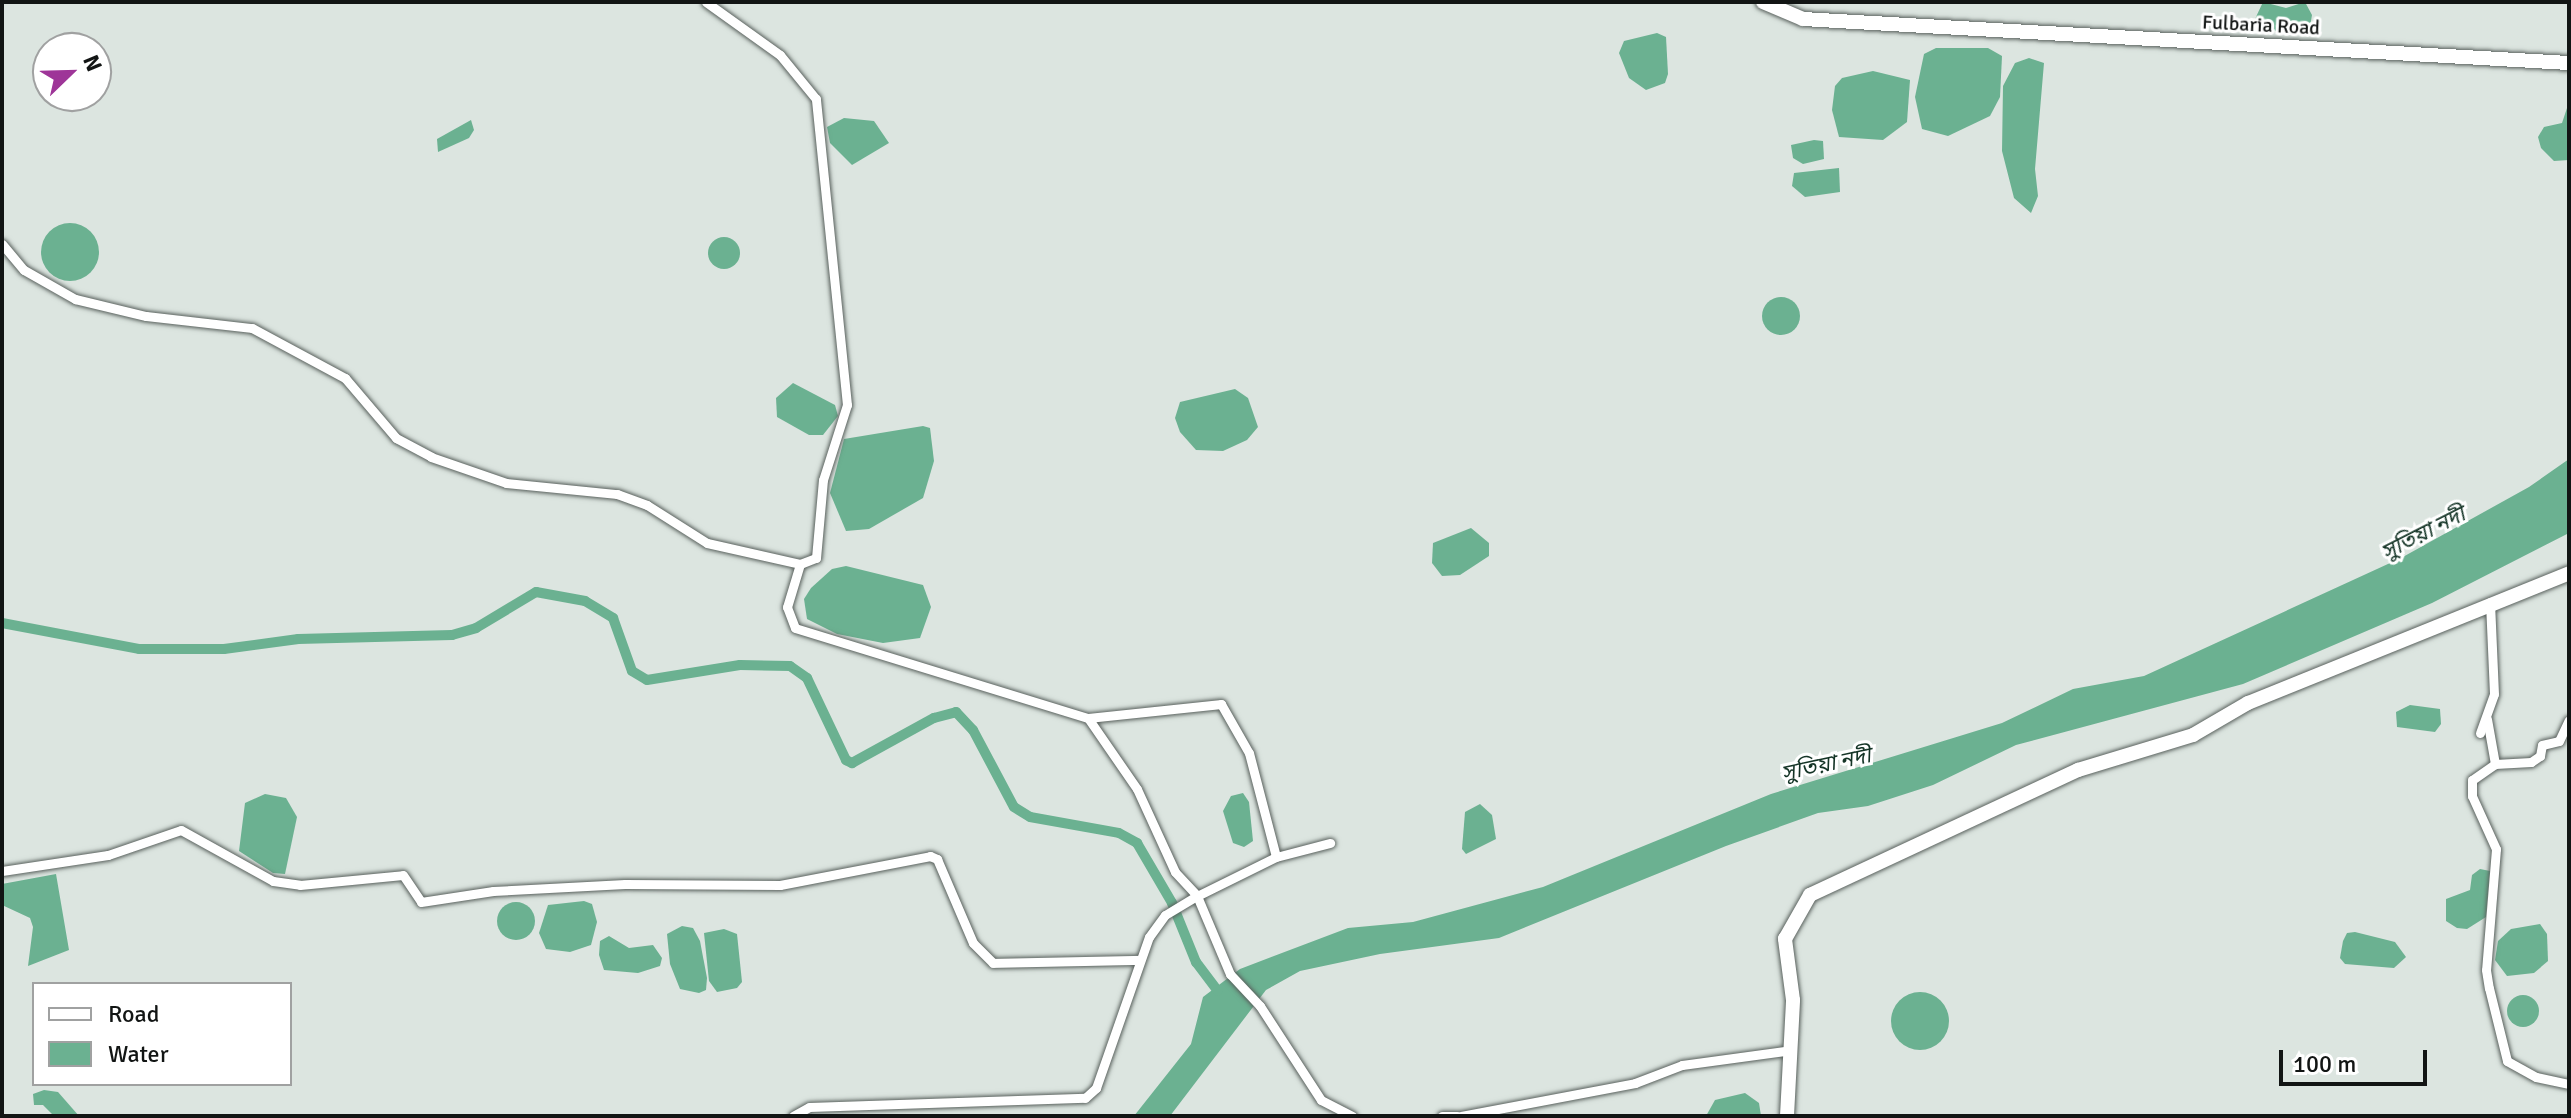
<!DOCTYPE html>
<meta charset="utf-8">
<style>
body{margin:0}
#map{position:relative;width:2571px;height:1118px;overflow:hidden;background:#dce5e0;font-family:Signika,"Noto Sans Bengali",sans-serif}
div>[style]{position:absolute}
.water>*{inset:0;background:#6bb191}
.round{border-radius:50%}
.canal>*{height:10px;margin:-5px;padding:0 5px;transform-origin:5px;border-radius:5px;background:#6bb191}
.roads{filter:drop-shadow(0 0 2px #59615d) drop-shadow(0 0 2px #59615d)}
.street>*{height:9px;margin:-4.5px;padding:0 4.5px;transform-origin:4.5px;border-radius:4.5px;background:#fff}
.secondary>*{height:14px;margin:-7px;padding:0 7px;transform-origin:7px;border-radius:7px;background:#fff}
span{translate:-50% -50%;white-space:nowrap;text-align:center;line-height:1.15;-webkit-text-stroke:6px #fff;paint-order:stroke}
.street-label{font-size:20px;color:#121514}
.water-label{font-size:22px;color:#143426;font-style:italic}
.frame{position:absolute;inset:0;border:4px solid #121514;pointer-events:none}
.legend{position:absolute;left:32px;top:982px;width:260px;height:104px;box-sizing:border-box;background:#fff;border:2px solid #a0a1a1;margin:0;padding:10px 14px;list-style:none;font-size:24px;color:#121514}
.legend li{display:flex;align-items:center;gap:16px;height:40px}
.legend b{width:40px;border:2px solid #a0a1a1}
.north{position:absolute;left:32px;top:32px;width:80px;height:80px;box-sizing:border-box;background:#fff;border:2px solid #a0a1a1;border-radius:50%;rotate:67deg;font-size:22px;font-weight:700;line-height:32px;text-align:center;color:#121514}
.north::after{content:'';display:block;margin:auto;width:28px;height:36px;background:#9e3598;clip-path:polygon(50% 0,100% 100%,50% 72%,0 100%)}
.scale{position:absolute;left:2279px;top:1050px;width:148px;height:36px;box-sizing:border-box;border:4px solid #121514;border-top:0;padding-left:10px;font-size:24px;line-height:28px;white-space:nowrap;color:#121514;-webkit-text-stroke:6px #fff;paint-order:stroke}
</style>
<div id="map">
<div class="water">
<i style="clip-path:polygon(2263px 2px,2286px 8px,2305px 2px,2312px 15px,2310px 27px,2297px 33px,2261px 29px,2255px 19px)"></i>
<i style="clip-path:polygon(1657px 33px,1666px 37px,1668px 74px,1665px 83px,1646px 90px,1629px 78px,1619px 53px,1624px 41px)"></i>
<i style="clip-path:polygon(1988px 48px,2002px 56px,2000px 97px,1990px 116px,1948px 136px,1922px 129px,1915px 97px,1924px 54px,1936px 48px)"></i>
<i style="clip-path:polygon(2029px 58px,2044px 63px,2035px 169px,2038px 196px,2031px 213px,2014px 198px,2002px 151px,2003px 86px,2015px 63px)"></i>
<i style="clip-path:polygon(1873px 71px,1910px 80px,1907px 122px,1883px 140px,1839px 137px,1832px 110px,1835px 86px,1842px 78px)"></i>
<i style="clip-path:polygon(2569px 102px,2569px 160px,2554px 161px,2541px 148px,2538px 137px,2544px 127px,2562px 123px)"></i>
<i style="clip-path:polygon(844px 118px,874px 121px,889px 143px,852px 165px,830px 143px,827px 127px)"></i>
<i style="clip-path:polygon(471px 120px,474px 130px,469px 138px,438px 152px,437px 139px)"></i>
<i style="clip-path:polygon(1814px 140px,1823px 141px,1824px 159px,1803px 164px,1793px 158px,1791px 145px)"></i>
<i style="clip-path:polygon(1839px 168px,1840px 192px,1805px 197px,1792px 186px,1794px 173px)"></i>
<i class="round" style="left:41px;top:223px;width:58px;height:58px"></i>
<i class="round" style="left:708px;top:237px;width:32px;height:32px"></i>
<i class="round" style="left:1762px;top:297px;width:38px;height:38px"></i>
<i style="clip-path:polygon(793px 383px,835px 405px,838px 416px,823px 435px,809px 435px,777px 417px,776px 398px)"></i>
<i style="clip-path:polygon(1235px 389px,1248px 398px,1258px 427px,1247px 440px,1223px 451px,1196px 450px,1180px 432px,1175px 418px,1180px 402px)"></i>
<i style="clip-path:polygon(923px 426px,930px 428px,934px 461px,923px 498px,869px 529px,846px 531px,830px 493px,844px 439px)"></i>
<i style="clip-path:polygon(2569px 459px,2569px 533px,2432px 603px,2243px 684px,2016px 745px,1933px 785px,1868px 806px,1818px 813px,1726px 846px,1499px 938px,1380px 954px,1300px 971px,1266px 990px,1170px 1116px,1134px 1116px,1191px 1044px,1203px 997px,1240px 969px,1348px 928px,1413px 922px,1543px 887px,1771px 794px,2002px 723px,2073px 689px,2144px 676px,2401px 558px,2529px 487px)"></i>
<i style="clip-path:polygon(1471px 528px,1489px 543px,1489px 556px,1460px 575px,1442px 576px,1432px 563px,1433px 543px)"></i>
<i style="clip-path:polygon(846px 566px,923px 585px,931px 607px,920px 638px,883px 643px,837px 634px,807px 619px,804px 599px,811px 588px,832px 569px)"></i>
<i style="clip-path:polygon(2410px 705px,2440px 709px,2441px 724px,2435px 732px,2397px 727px,2396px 712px)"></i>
<i style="clip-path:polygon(1243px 793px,1249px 802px,1253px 841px,1244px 847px,1233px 843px,1223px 811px,1231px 796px)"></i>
<i style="clip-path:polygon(265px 794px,286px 798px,297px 817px,285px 874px,273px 873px,239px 851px,245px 803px)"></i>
<i style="clip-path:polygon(1480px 804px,1492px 815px,1496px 839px,1466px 854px,1462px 849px,1465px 812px)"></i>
<i style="clip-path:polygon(2480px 869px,2490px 871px,2486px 917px,2467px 929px,2457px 928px,2446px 921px,2446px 899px,2470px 890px,2472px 875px)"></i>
<i style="clip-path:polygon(56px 874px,69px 950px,28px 966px,33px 927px,30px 918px,2px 905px,2px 884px)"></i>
<i style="clip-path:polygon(584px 901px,592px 904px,597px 922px,591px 945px,570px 952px,546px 949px,539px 933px,548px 905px)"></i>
<i class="round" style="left:497px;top:902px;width:38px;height:38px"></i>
<i style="clip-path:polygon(2540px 924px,2547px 934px,2548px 961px,2534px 973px,2507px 976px,2495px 960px,2498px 941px,2511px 929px)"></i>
<i style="clip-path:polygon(682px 926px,693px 928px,700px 941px,707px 978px,706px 990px,699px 993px,680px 989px,670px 964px,667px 934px)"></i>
<i style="clip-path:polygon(724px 929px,737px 934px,742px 982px,737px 988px,717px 992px,709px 981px,704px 933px)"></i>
<i style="clip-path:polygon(2355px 932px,2395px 942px,2406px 957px,2394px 968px,2345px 964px,2340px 958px,2343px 941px,2347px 933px)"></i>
<i style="clip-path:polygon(609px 936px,629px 948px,653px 945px,662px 958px,660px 966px,638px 973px,604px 970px,599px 955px,600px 941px)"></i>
<i class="round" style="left:1891px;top:992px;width:58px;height:58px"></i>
<i class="round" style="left:2507px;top:995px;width:32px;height:32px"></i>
<i style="clip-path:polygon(44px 1090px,58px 1092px,79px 1116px,54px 1116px,43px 1105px,34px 1105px,33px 1094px)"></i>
<i style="clip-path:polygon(1745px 1093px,1759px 1103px,1761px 1116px,1706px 1116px,1715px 1100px)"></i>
</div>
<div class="canal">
<i style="left:2px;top:623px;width:139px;rotate:10.7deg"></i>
<i style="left:139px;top:649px;width:85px"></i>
<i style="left:224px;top:649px;width:75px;rotate:-7.7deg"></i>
<i style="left:298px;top:639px;width:154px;rotate:-1.5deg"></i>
<i style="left:452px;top:635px;width:25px;rotate:-16deg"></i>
<i style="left:476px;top:628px;width:70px;rotate:-31deg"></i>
<i style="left:536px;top:592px;width:50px;rotate:10.4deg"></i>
<i style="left:585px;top:601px;width:33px;rotate:31deg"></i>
<i style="left:613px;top:618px;width:56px;rotate:70.3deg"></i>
<i style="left:632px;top:671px;width:17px;rotate:31deg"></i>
<i style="left:647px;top:680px;width:94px;rotate:-9.2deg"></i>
<i style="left:740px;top:665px;width:50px;rotate:1.1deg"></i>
<i style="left:790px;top:666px;width:21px;rotate:35deg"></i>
<i style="left:807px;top:678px;width:91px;rotate:64.6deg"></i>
<i style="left:846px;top:760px;width:7px;rotate:27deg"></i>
<i style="left:852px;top:763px;width:94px;rotate:-28.8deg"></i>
<i style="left:934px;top:718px;width:23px;rotate:-15deg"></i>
<i style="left:956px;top:712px;width:25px;rotate:47deg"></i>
<i style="left:973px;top:730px;width:87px;rotate:62deg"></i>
<i style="left:1014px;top:807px;width:19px;rotate:32deg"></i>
<i style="left:1030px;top:817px;width:90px;rotate:10.2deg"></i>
<i style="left:1119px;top:833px;width:21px;rotate:29deg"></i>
<i style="left:1137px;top:843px;width:69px;rotate:59.7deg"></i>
<i style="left:1172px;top:903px;width:64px;rotate:67.9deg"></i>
<i style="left:1196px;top:962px;width:36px;rotate:53deg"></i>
</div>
<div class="roads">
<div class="street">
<i style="left:2px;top:244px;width:34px;rotate:50deg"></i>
<i style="left:24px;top:270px;width:59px;rotate:29.6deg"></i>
<i style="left:75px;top:299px;width:73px;rotate:13.5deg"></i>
<i style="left:146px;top:316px;width:107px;rotate:6.5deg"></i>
<i style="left:252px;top:328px;width:106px;rotate:28.3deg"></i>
<i style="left:345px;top:378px;width:79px;rotate:49.6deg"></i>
<i style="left:396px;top:438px;width:40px;rotate:28deg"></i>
<i style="left:431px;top:457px;width:79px;rotate:19.1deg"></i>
<i style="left:506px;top:483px;width:112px;rotate:5.7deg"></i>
<i style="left:617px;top:494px;width:32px;rotate:20deg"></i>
<i style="left:647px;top:505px;width:71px;rotate:32.3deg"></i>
<i style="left:707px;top:543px;width:95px;rotate:12.7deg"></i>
<i style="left:800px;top:564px;width:17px;rotate:-21deg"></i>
<i style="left:816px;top:558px;width:78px;rotate:-84.9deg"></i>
<i style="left:823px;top:480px;width:79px;rotate:-72.3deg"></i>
<i style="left:847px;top:405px;width:308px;rotate:-95.8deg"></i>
<i style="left:816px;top:99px;width:57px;rotate:-129.3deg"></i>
<i style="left:780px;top:55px;width:91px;rotate:-144.4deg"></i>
<i style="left:800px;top:564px;width:45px;rotate:106.8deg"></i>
<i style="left:787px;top:607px;width:22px;rotate:69deg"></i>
<i style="left:795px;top:628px;width:307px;rotate:17.1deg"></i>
<i style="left:1088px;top:718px;width:134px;rotate:-6deg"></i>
<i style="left:1221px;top:704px;width:56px;rotate:60.3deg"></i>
<i style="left:1249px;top:753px;width:107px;rotate:75.4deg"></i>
<i style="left:1088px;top:718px;width:86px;rotate:55.4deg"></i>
<i style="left:1137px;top:789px;width:91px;rotate:65.4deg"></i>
<i style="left:1175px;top:872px;width:33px;rotate:47deg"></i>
<i style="left:1197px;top:896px;width:88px;rotate:-26.3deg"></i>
<i style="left:1276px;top:857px;width:56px;rotate:-14.5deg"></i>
<i style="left:2487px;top:719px;width:46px;rotate:79.9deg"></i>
<i style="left:2495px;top:764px;width:28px;rotate:145deg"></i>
<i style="left:2472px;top:780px;width:16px;rotate:90deg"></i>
<i style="left:2472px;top:796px;width:58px;rotate:65.6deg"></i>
<i style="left:2496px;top:849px;width:121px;rotate:94.7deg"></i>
<i style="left:2486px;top:970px;width:18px;rotate:81deg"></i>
<i style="left:2489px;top:988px;width:75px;rotate:76.1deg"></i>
<i style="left:2507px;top:1061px;width:33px;rotate:29deg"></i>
<i style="left:2536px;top:1077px;width:34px;rotate:12deg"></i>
<i style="left:2480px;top:733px;width:41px;rotate:-70.3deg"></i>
<i style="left:2494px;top:694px;width:92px;rotate:-92.5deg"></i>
<i style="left:2495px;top:764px;width:36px;rotate:-3deg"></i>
<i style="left:2531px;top:762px;width:11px;rotate:-34deg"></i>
<i style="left:2540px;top:756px;width:11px;rotate:-80deg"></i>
<i style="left:2542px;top:745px;width:17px;rotate:-13deg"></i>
<i style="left:2559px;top:741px;width:23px;rotate:-65deg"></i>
<i style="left:2px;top:871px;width:107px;rotate:-8.6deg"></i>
<i style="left:108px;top:855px;width:77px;rotate:-18.9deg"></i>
<i style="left:181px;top:830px;width:105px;rotate:29deg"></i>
<i style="left:273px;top:881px;width:27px;rotate:8deg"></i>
<i style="left:300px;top:885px;width:103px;rotate:-5.5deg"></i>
<i style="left:403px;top:875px;width:32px;rotate:56deg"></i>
<i style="left:421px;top:902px;width:73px;rotate:-8.7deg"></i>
<i style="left:493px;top:891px;width:132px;rotate:-3deg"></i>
<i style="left:625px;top:884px;width:155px;rotate:0.4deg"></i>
<i style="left:780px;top:885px;width:153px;rotate:-10.9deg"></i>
<i style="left:930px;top:856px;width:8px;rotate:23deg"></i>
<i style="left:937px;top:859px;width:91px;rotate:66.8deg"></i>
<i style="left:973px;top:943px;width:28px;rotate:45deg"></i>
<i style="left:993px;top:963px;width:147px;rotate:-1.2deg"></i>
<i style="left:793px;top:1116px;width:18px;rotate:-29deg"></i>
<i style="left:809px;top:1107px;width:276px;rotate:-1.9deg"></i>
<i style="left:1085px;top:1098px;width:15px;rotate:-42deg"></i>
<i style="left:1096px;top:1088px;width:160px;rotate:-70.7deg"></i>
<i style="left:1149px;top:937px;width:27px;rotate:-54deg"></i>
<i style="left:1165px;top:915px;width:37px;rotate:-31deg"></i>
<i style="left:1197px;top:896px;width:85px;rotate:67.1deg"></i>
<i style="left:1230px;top:974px;width:44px;rotate:46.8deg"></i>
<i style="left:1260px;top:1006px;width:112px;rotate:57deg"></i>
<i style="left:1321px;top:1100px;width:35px;rotate:27deg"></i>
<i style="left:1442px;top:1116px;width:15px"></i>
<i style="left:1461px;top:1116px;width:177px;rotate:-10.7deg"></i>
<i style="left:1635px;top:1083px;width:50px;rotate:-21deg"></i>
<i style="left:1682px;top:1065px;width:111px;rotate:-7.8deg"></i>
</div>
<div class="secondary">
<i style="left:1763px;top:2px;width:43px;rotate:23deg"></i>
<i style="left:1803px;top:19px;width:767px;rotate:3.29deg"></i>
<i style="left:1787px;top:1116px;width:116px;rotate:-87deg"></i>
<i style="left:1793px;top:1000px;width:62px;rotate:-97.5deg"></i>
<i style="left:1785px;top:939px;width:51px;rotate:-60.4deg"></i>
<i style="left:1810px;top:895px;width:296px;rotate:-25deg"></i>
<i style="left:2078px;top:770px;width:120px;rotate:-16.9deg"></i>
<i style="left:2193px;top:735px;width:64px;rotate:-30.2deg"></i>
<i style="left:2248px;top:703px;width:346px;rotate:-22deg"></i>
</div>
</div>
<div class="street-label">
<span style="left:2261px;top:25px;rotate:3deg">Fulbaria Road</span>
</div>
<div class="water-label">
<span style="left:2423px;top:533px;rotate:-27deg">সুতিয়া নদী</span>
<span style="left:1826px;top:764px;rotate:-12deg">সুতিয়া নদী</span>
</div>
<div class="frame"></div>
<ul class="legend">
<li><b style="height:10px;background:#fff"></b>Road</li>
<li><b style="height:22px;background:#6bb191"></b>Water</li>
</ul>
<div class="north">N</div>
<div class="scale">100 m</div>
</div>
